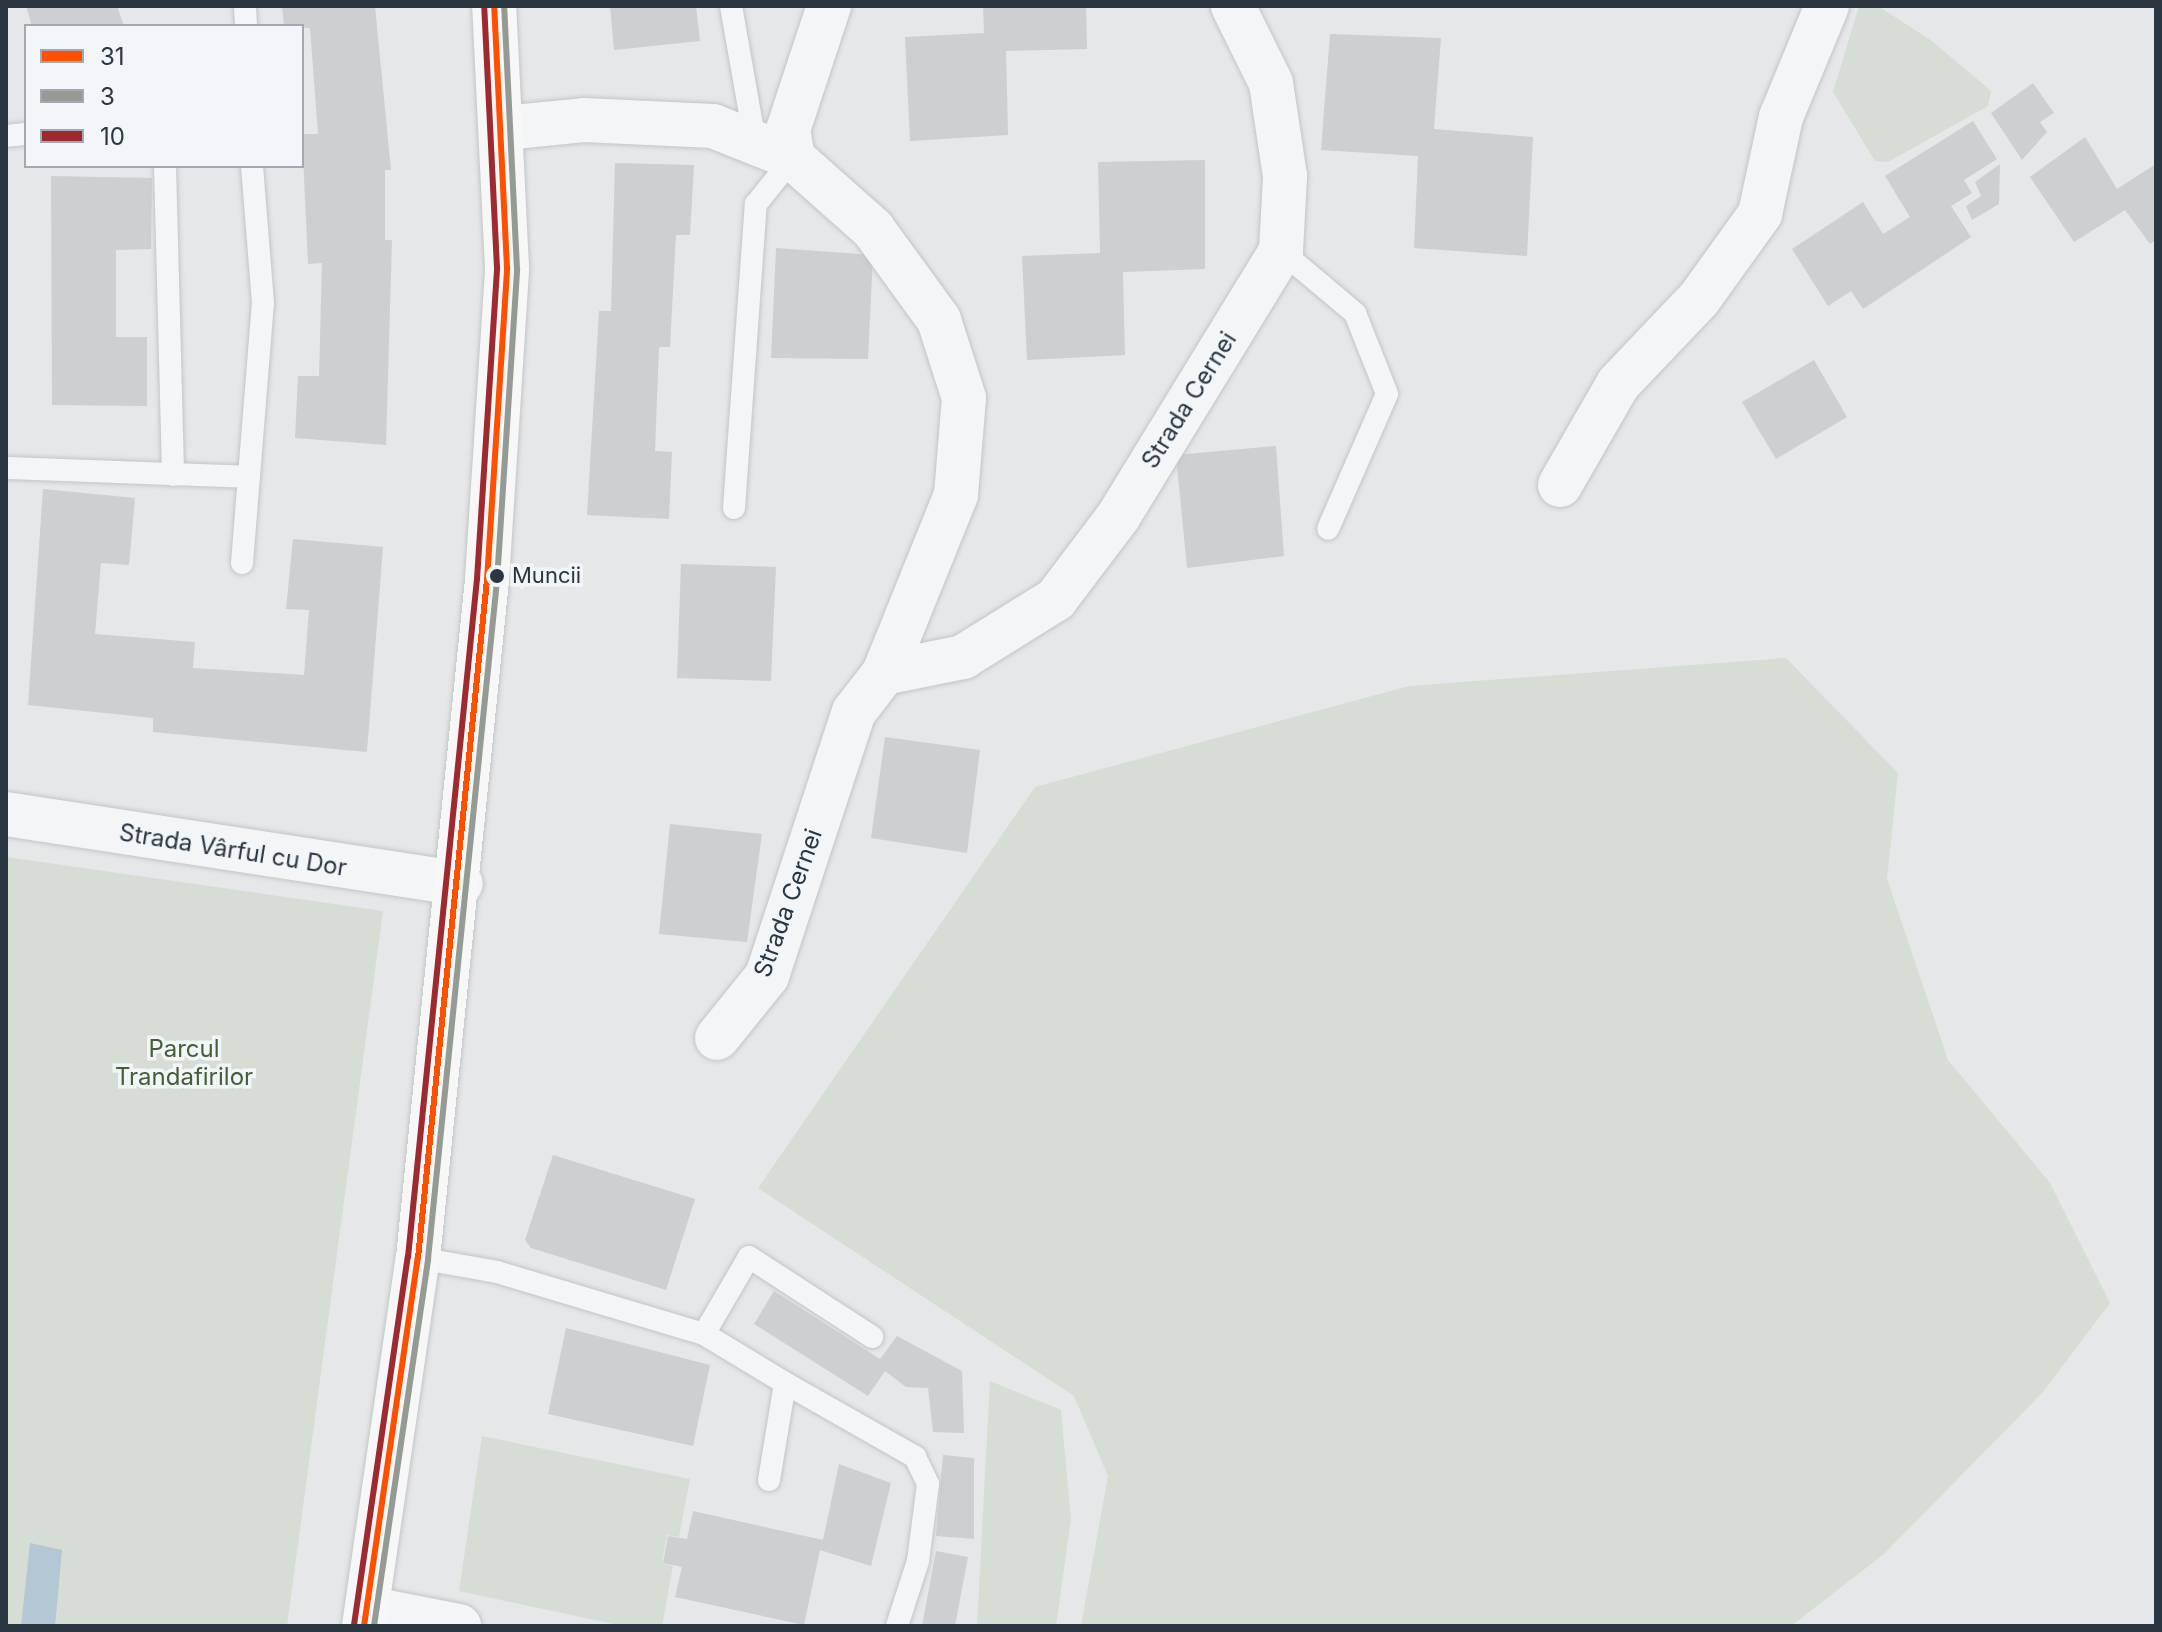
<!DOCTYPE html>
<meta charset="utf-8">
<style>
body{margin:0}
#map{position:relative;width:2162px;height:1632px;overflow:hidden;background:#e5e7e9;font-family:Inter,sans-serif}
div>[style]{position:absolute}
.green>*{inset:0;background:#d6ddd5}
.water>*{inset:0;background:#b3c7d4}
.building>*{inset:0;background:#cdcfd1}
.roads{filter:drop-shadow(0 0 2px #c3c5c7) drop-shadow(0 0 2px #c3c5c7)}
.lane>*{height:22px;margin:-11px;padding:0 11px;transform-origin:11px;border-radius:11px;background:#f4f5f6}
.street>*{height:44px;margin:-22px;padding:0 22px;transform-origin:22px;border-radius:22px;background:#f4f5f6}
.secondary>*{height:44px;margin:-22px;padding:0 22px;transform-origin:22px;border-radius:22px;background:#f7f7f8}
.bus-1>*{height:6px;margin:-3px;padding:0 3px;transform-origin:3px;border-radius:3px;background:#ff5001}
.bus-2>*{height:6px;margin:-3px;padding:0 3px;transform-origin:3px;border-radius:3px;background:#949a94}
.bus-3>*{height:6px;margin:-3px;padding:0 3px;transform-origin:3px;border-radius:3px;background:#9e292f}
.dots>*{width:22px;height:22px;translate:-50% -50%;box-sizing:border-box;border:4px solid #f3f6f8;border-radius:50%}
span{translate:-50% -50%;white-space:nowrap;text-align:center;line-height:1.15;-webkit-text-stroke:7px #f3f6f8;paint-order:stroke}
.bus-label{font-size:22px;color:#2b3643}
.left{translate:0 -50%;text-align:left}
.street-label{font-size:24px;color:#2b3643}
.park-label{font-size:24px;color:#445f38}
.frame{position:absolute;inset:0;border:8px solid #2b3643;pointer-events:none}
.legend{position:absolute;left:24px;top:24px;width:280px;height:144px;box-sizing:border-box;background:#f3f6f8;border:2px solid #a3a9b0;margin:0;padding:10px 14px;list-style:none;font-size:24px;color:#2b3643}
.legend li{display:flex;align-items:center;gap:16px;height:40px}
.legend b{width:40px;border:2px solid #a3a9b0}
</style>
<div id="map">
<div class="green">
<i style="clip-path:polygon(1859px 6px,1878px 6px,1932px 41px,1991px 91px,1988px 106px,1888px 162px,1875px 161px,1833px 92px)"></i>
<i style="clip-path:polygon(1786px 658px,1898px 773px,1887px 879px,1948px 1060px,2050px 1183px,2110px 1303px,2043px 1392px,1884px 1554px,1791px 1626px,1081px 1626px,1108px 1476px,1074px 1396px,758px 1188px,1035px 787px,1409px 686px)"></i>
<i style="clip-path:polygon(6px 857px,383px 911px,287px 1626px,6px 1626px)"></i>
<i style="clip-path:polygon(990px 1381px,1061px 1410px,1071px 1519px,1056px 1626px,977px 1626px)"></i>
<i style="clip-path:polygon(482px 1436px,690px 1479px,679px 1537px,667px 1535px,662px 1563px,673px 1566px,662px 1626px,623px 1626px,459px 1591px)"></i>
</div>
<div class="water">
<i style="clip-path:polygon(30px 1543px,62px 1550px,55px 1626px,21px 1626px)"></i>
</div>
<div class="building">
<i style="clip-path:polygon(26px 6px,117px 6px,124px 26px,32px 26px)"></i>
<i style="clip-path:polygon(282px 6px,375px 6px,391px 170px,385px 170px,385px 240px,392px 240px,386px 445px,295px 438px,298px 376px,319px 376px,322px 263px,308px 264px,302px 134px,318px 134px,310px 28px,284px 26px)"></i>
<i style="clip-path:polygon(610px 6px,696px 6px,700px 41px,614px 50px)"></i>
<i style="clip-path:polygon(983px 6px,1086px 6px,1087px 49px,1006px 51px,1008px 135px,910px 141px,905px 37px,984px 33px)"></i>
<i style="clip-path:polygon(1330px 34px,1441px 38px,1434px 129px,1533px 137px,1527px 256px,1414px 248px,1418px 156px,1321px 150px)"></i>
<i style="clip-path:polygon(2033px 83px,2054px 113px,2040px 122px,2047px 132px,2022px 160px,1991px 113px)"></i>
<i style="clip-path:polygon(1973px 121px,1997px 159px,1964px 180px,1972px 193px,1951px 206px,1971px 237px,1863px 309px,1851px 291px,1828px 306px,1792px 249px,1863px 202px,1883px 234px,1910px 217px,1885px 176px)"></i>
<i style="clip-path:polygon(2085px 137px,2117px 189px,2156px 164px,2156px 240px,2150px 244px,2125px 210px,2074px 242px,2030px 177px)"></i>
<i style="clip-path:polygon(1205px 160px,1205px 269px,1123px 272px,1125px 355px,1027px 360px,1022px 256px,1100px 253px,1098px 162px)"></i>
<i style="clip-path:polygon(615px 163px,694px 165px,690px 235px,676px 235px,670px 347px,659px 347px,655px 451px,672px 452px,669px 519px,587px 515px,599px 311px,611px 311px)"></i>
<i style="clip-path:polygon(2000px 164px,1999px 204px,1972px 220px,1966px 206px,1981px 196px,1975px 182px)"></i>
<i style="clip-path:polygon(51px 176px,152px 178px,151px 249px,116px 250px,116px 337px,147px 337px,147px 406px,52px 405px)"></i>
<i style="clip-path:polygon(776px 248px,873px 255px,868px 359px,771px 358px)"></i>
<i style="clip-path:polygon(1814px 360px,1847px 417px,1776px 459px,1742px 402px)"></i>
<i style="clip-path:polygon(1276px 446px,1284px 556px,1187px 568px,1176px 455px)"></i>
<i style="clip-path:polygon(43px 489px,135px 498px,129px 565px,101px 563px,95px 634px,195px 642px,193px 668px,304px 675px,309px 610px,286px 609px,293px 539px,383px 547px,367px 752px,153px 732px,153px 718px,28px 705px)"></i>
<i style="clip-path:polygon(681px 564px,776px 567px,771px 681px,677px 678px)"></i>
<i style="clip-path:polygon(885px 737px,980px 750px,967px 853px,871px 838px)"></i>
<i style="clip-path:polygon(670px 824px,762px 834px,747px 942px,659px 934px)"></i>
<i style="clip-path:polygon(553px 1155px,695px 1199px,666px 1290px,531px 1248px,525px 1240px)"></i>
<i style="clip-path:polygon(774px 1291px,880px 1359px,897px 1336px,962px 1371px,964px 1433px,933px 1432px,928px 1388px,906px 1387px,885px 1371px,868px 1396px,754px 1324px)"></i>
<i style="clip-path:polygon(566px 1328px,710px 1365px,693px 1446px,548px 1414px)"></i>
<i style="clip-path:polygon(943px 1455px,974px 1458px,974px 1539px,936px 1536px)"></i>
<i style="clip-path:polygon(839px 1464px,891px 1483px,871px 1566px,820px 1550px,804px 1625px,675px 1597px,682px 1567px,663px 1563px,668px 1536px,687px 1539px,693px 1511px,823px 1540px)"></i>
<i style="clip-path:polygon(936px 1551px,968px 1557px,955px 1626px,922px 1626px)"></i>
</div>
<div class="roads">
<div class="lane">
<i style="left:245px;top:6px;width:20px;rotate:87deg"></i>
<i style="left:731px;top:6px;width:133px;rotate:80deg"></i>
<i style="left:6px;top:136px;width:20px;rotate:-6deg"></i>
<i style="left:165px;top:166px;width:309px;rotate:88.5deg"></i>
<i style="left:1281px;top:251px;width:97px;rotate:40deg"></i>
<i style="left:1355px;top:313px;width:87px;rotate:68.4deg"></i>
<i style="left:1387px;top:394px;width:147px;rotate:113.6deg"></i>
<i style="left:6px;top:468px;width:243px;rotate:2.1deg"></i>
<i style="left:734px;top:508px;width:305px;rotate:-85.9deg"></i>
<i style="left:756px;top:204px;width:59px;rotate:-51.2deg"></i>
<i style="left:242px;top:563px;width:261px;rotate:-85.4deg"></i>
<i style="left:263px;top:303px;width:137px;rotate:-94.6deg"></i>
<i style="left:418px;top:1258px;width:80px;rotate:10deg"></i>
<i style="left:497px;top:1272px;width:216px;rotate:16.7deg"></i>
<i style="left:704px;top:1334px;width:95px;rotate:31.2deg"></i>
<i style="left:704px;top:1334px;width:89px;rotate:-59.7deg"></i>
<i style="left:749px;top:1257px;width:147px;rotate:33deg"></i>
<i style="left:769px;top:1480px;width:98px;rotate:-80.6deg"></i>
<i style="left:785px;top:1383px;width:150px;rotate:29.6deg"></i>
<i style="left:915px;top:1457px;width:30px;rotate:64deg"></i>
<i style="left:928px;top:1484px;width:78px;rotate:97.4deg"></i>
<i style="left:918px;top:1561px;width:68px;rotate:107.9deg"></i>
</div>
<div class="street">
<i style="left:504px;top:128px;width:80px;rotate:-5.7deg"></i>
<i style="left:584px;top:120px;width:129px;rotate:2.7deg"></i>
<i style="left:713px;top:126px;width:86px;rotate:21.8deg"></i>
<i style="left:1560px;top:485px;width:116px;rotate:-60.1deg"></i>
<i style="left:1618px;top:384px;width:117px;rotate:-46.4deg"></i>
<i style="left:1699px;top:299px;width:105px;rotate:-54.3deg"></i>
<i style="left:1760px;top:214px;width:99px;rotate:-77.8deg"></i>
<i style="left:1781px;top:117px;width:120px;rotate:-67.5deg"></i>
<i style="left:884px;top:673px;width:81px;rotate:-11.4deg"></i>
<i style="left:963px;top:657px;width:110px;rotate:-31.9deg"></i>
<i style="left:1056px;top:599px;width:103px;rotate:-52.9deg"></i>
<i style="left:1118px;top:517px;width:312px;rotate:-58.5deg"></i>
<i style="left:1281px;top:251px;width:75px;rotate:-86.9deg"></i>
<i style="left:1285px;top:176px;width:94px;rotate:-98.6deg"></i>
<i style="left:1271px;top:83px;width:86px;rotate:-116.3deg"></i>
<i style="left:6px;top:814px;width:460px;rotate:8.7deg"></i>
<i style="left:717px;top:1038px;width:80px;rotate:-51.1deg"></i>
<i style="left:767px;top:976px;width:278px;rotate:-71.8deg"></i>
<i style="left:854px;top:712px;width:49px;rotate:-52.4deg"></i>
<i style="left:884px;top:673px;width:192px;rotate:-68deg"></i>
<i style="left:956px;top:495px;width:97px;rotate:-85.3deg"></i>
<i style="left:964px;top:398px;width:82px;rotate:-107.8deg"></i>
<i style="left:939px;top:320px;width:112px;rotate:-126deg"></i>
<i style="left:873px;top:229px;width:107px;rotate:-138.4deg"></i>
<i style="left:793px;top:158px;width:28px;rotate:-100deg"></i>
<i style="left:788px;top:130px;width:131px;rotate:-71.7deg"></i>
<i style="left:367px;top:1608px;width:94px;rotate:11.1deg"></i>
</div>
<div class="secondary">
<i style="left:364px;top:1626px;width:372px;rotate:-81.7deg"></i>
<i style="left:418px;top:1258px;width:682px;rotate:-84.19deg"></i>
<i style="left:487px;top:580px;width:313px;rotate:-86.3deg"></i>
<i style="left:507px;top:268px;width:262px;rotate:-92.8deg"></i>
</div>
</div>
<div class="bus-1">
<i style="left:364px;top:1626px;width:372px;rotate:-81.7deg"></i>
<i style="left:418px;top:1258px;width:682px;rotate:-84.19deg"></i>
<i style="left:487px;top:580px;width:313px;rotate:-86.3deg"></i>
<i style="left:507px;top:268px;width:262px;rotate:-92.8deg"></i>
</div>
<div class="bus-2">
<i style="left:374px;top:1626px;width:371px;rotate:-81.6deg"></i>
<i style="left:428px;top:1259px;width:682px;rotate:-84.19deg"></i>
<i style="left:497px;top:581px;width:313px;rotate:-86.3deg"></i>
<i style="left:517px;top:269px;width:263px;rotate:-92.8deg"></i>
</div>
<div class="bus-3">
<i style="left:354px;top:1625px;width:372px;rotate:-81.7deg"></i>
<i style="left:408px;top:1257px;width:682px;rotate:-84.19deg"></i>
<i style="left:477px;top:579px;width:312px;rotate:-86.3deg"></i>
<i style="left:497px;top:268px;width:262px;rotate:-92.8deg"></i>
</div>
<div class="dots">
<i style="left:497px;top:576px;background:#2b3643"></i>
</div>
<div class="bus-label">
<span class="left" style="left:512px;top:576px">Muncii</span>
</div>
<div class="street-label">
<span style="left:1189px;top:400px;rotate:-58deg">Strada Cernei</span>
<span style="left:233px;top:850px;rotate:9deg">Strada Vârful cu Dor</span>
<span style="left:788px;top:903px;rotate:-70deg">Strada Cernei</span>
</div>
<div class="park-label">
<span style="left:184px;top:1063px">Parcul<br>Trandafirilor</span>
</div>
<div class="frame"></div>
<ul class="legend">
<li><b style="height:10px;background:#ff5001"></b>31</li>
<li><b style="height:10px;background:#949a94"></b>3</li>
<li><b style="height:10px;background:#9e292f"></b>10</li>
</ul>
</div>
